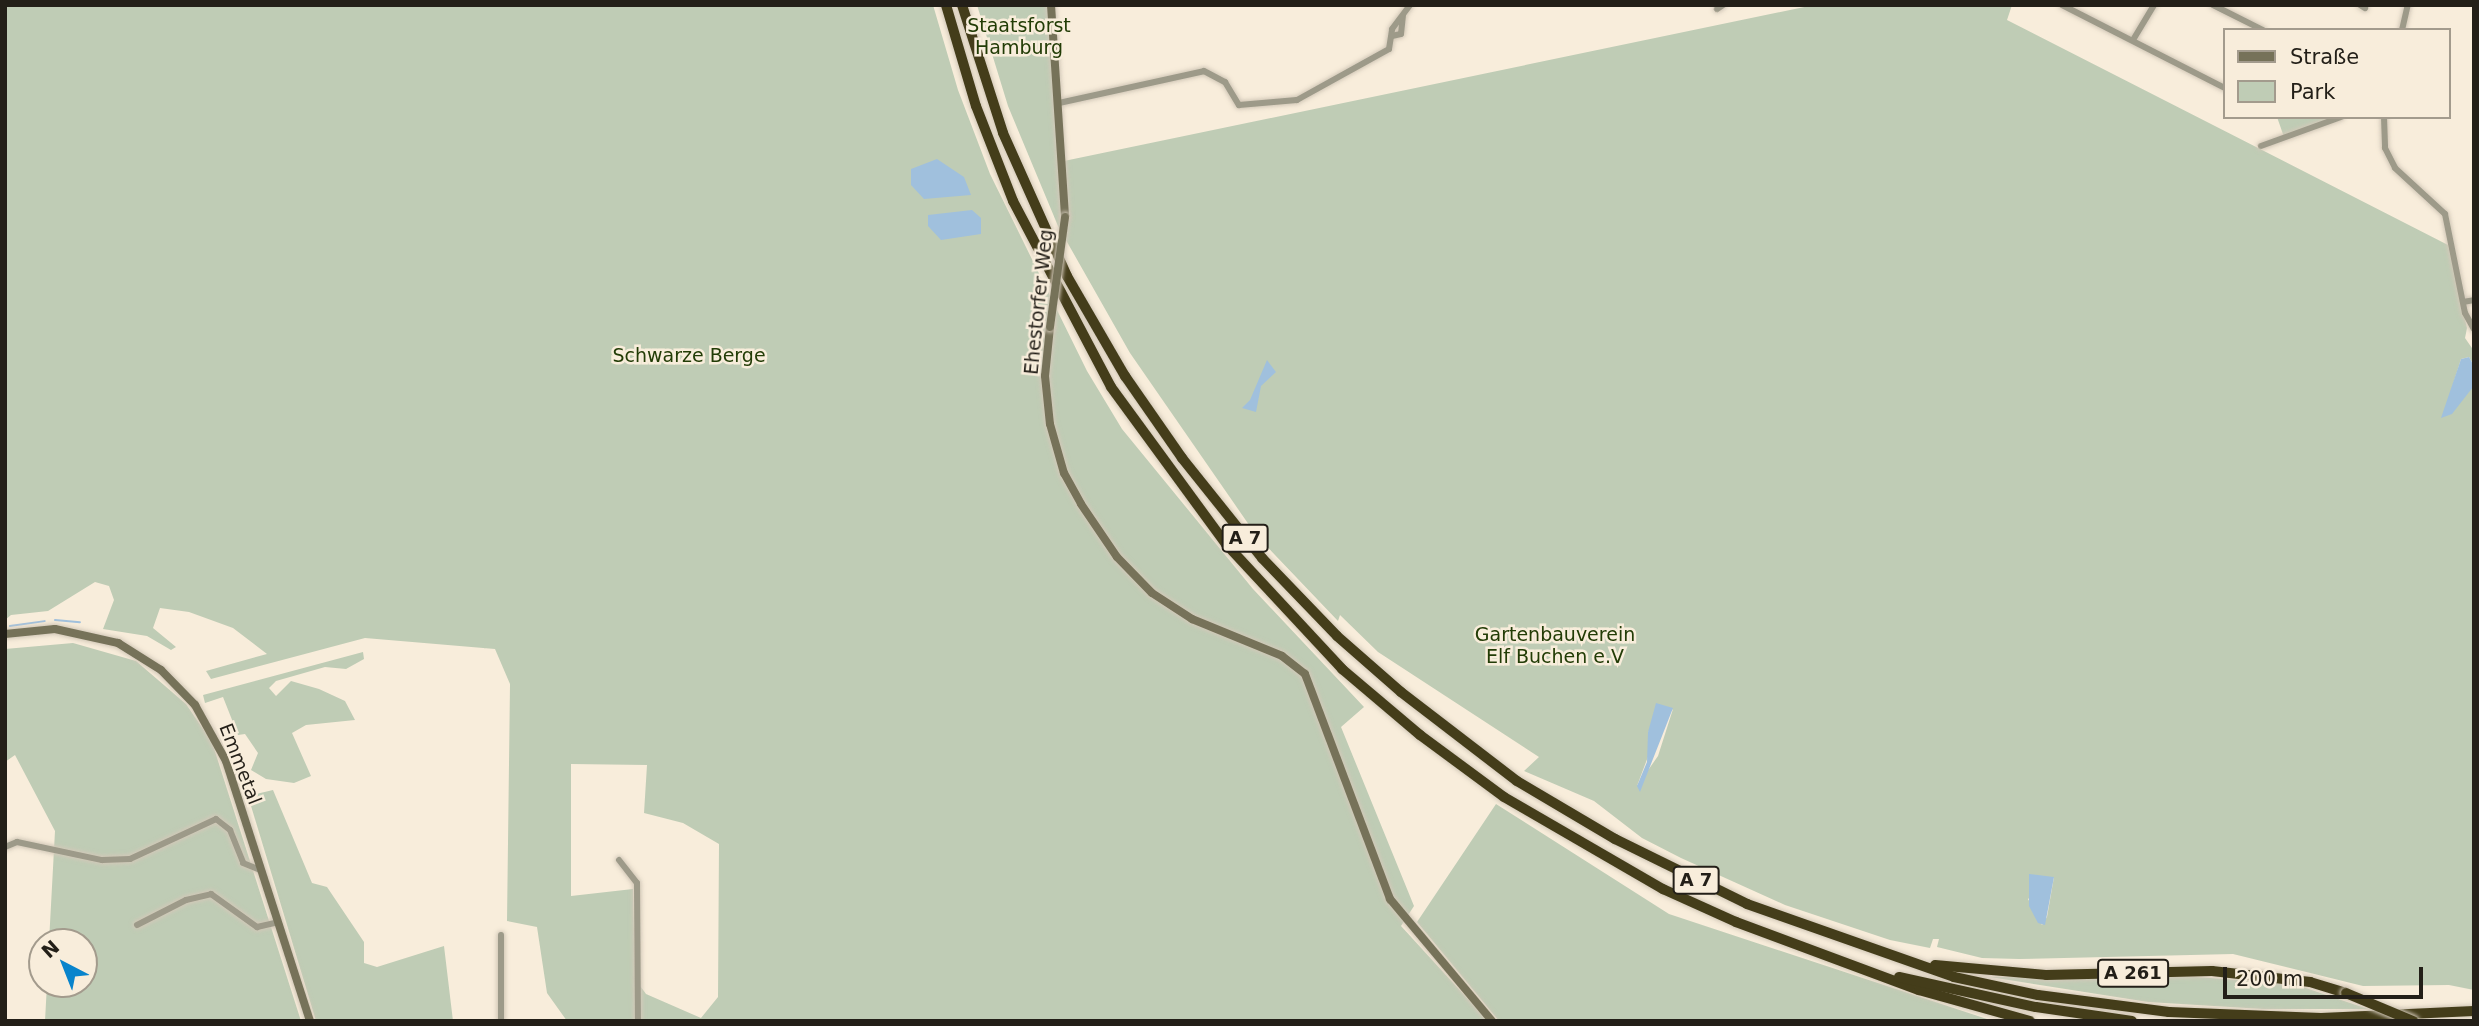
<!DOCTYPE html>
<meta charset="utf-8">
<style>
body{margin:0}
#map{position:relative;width:2479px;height:1026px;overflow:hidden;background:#f8eddb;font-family:"DejaVu Sans",sans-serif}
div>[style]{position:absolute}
.green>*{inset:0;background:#bfccb5}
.water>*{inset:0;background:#a0c0dd}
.stream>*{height:2px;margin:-1px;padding:0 1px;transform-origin:1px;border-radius:1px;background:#a0c0dd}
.roads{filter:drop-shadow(0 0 2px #d2c8b8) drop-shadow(0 0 2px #d2c8b8)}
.street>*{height:6px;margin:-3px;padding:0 3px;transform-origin:3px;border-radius:3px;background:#9d9a89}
.secondary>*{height:8px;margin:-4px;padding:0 4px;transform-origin:4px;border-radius:4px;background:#767259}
.highway>*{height:10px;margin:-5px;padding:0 5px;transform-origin:5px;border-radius:5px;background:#443d1a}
.bridges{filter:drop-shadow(0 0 2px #d2c8b8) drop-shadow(0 0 2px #d2c8b8)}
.secondary-bridge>*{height:8px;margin:-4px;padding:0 4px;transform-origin:4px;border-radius:4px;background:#767259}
.highway-bridge>*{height:10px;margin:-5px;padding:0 5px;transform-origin:5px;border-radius:5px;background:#443d1a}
span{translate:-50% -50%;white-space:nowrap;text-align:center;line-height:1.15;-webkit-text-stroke:5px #f8eddb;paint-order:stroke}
.shield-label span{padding:2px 5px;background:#f8eddb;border:2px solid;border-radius:5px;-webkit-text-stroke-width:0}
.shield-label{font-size:18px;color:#231f18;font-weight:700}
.park-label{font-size:19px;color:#223c06}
.street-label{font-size:19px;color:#231f18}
.frame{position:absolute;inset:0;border:7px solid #231f18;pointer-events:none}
.legend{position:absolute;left:2223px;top:28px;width:228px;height:91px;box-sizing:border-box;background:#f8eddb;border:2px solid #a39b8d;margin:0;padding:9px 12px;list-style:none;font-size:21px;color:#231f18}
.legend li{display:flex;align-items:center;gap:14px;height:35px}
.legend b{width:35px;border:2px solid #a39b8d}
.north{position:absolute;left:28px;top:928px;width:70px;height:70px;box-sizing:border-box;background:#f8eddb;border:2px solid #a39b8d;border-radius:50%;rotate:318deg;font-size:19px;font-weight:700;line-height:28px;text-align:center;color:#231f18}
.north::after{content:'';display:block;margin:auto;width:24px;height:32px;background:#0884cc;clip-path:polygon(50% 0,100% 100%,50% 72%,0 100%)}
.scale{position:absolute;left:2223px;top:967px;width:200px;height:32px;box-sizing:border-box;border:4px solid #231f18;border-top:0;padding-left:9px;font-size:21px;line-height:24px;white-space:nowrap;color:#231f18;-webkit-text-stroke:5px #f8eddb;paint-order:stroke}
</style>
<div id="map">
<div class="green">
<i style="clip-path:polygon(evenodd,5px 5px,933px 5px,958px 90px,990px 174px,1087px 371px,1122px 429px,1253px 589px,1364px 707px,1341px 727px,1414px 906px,1401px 926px,1488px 1021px,567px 1021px,547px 993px,537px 927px,507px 921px,510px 684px,495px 649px,365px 638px,211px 679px,206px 671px,267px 654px,233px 628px,189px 612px,160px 608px,153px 628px,176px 647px,171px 650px,147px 636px,103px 629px,114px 600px,109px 586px,95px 582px,48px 611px,11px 615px,5px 620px,5px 5px,571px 764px,647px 765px,644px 813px,683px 823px,719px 844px,718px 997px,701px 1018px,646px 994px,635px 979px,633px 889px,571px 896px,571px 764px)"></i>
<i style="clip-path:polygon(evenodd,977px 5px,1048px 5px,1064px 161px,1814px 5px,2012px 5px,2007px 20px,2448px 245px,2467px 328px,2465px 338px,2474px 351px,2474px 366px,2469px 357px,2461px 359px,2448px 400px,2473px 387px,2474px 380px,2474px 990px,2449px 985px,2363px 986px,2233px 954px,2019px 959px,1982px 958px,1937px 947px,1939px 939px,1933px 939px,1930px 948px,1890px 940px,1785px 905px,1681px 858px,1642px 838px,1594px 801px,1524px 771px,1539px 757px,1378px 652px,1340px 615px,1338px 621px,1256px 535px,1130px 353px,1058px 226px,1008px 106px,977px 5px,1673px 709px,1658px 756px,1637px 786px,1649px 754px,1648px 732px,1673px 709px,977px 5px,2054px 877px,2047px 917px,2042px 925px,2028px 899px,2054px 877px)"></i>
<i style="clip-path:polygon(2277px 117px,2341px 117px,2284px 137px)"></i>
<i style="clip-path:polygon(73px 643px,136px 661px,186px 704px,212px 742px,301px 1021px,45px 1021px,47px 984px,84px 984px,84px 942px,49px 942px,55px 831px,15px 755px,5px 762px,5px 649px)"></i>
<i style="clip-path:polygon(363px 652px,364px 659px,346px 669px,325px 667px,276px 681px,269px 688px,276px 696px,291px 681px,319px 689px,345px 701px,355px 720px,306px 725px,292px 733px,311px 776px,294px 783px,266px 779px,251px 770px,258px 753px,245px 734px,238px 735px,223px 697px,205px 703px,203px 695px)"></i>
<i style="clip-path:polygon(273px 790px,312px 883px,327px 887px,364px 942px,364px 963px,377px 967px,444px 946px,453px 1021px,316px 1021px,248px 796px)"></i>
<i style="clip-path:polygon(1496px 804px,1669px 914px,1993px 1021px,1499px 1021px,1417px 922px)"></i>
<i style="clip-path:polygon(2182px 976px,2294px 984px,2368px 1009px,2263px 1009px,2148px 1002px,1990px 977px)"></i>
</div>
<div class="water">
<i style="clip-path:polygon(937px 159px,964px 177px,971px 195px,924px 199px,911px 185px,911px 169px)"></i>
<i style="clip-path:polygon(972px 210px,981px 218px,981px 234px,941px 240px,928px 226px,928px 215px)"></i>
<i style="clip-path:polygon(2469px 357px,2474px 366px,2473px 387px,2452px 414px,2441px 418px,2461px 359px)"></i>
<i style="clip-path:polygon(1267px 360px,1276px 372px,1261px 386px,1256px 412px,1242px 408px,1250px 400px)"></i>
<i style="clip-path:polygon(1656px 703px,1673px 708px,1640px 792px,1637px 786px,1647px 762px,1648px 732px)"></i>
<i style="clip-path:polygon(2029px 874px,2054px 877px,2045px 925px,2038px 923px,2029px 906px)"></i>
</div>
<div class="stream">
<i style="left:55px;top:620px;width:25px;rotate:5deg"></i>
<i style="left:10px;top:626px;width:35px;rotate:-8deg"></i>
</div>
<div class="roads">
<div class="street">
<i style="left:2062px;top:5px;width:183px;rotate:27deg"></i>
<i style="left:2213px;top:5px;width:56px;rotate:26.6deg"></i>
<i style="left:2360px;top:5px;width:6px;rotate:31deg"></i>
<i style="left:1717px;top:9px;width:7px;rotate:-34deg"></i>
<i style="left:2402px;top:30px;width:26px;rotate:-77deg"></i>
<i style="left:1392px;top:36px;width:9px;rotate:-13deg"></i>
<i style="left:1401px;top:34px;width:18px;rotate:-84deg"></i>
<i style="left:2133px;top:40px;width:41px;rotate:-59deg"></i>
<i style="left:1059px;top:103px;width:148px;rotate:-12.4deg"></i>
<i style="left:1204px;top:71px;width:24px;rotate:28deg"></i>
<i style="left:1225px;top:82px;width:27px;rotate:59deg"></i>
<i style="left:1239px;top:105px;width:58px;rotate:-4.9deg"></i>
<i style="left:1297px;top:100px;width:105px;rotate:-29deg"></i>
<i style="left:1389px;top:49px;width:20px;rotate:-81deg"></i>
<i style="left:1392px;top:29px;width:30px;rotate:-53deg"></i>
<i style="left:2384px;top:117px;width:31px;rotate:88deg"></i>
<i style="left:2385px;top:148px;width:22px;rotate:63deg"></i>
<i style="left:2395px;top:168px;width:68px;rotate:42.6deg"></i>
<i style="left:2445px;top:214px;width:101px;rotate:78.6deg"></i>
<i style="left:2465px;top:313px;width:18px;rotate:61deg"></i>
<i style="left:2261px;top:146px;width:85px;rotate:-19.9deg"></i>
<i style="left:2463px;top:302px;width:11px;rotate:-10deg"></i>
<i style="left:5px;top:847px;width:13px;rotate:-23deg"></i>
<i style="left:17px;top:842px;width:87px;rotate:12deg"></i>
<i style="left:102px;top:860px;width:28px;rotate:-2deg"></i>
<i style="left:130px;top:859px;width:95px;rotate:-24.9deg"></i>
<i style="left:216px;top:819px;width:18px;rotate:38deg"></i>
<i style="left:230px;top:830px;width:35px;rotate:68deg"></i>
<i style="left:243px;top:863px;width:18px;rotate:22deg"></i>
<i style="left:619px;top:860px;width:29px;rotate:52deg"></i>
<i style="left:637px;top:883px;width:138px;rotate:89.6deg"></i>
<i style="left:137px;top:925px;width:55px;rotate:-27deg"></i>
<i style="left:186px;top:900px;width:26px;rotate:-13deg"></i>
<i style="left:211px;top:894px;width:57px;rotate:35.7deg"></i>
<i style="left:257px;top:927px;width:22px;rotate:-13deg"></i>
<i style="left:501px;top:1021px;width:86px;rotate:-90deg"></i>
</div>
<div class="secondary">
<i style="left:1051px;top:5px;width:212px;rotate:86.2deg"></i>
<i style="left:1050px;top:327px;width:49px;rotate:95.8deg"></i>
<i style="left:1045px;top:376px;width:48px;rotate:84.1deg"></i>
<i style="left:1050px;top:424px;width:51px;rotate:74.1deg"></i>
<i style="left:1064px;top:473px;width:35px;rotate:61deg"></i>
<i style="left:1081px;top:504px;width:64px;rotate:55.8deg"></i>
<i style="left:1117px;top:557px;width:50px;rotate:45.8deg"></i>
<i style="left:1152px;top:593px;width:48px;rotate:33deg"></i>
<i style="left:1192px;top:619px;width:97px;rotate:22.3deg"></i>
<i style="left:1282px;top:656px;width:29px;rotate:38deg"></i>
<i style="left:1305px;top:674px;width:241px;rotate:69.3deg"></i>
<i style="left:1390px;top:899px;width:159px;rotate:50.1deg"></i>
<i style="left:5px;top:634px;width:50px;rotate:-5.7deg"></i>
<i style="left:55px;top:629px;width:65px;rotate:12.5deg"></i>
<i style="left:118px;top:643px;width:51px;rotate:32.1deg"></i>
<i style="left:161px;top:670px;width:49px;rotate:45.8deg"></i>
<i style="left:195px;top:705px;width:64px;rotate:61deg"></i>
<i style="left:226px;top:761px;width:273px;rotate:72.1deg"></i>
</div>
<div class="highway">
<i style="left:946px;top:5px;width:105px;rotate:73.5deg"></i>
<i style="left:976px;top:106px;width:102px;rotate:68.7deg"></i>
<i style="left:1013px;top:201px;width:210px;rotate:62.2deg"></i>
<i style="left:1111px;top:387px;width:195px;rotate:53.8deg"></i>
<i style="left:1226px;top:544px;width:171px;rotate:47.1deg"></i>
<i style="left:1342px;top:669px;width:102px;rotate:40.2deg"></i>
<i style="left:1420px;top:735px;width:104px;rotate:36.4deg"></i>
<i style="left:1504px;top:797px;width:184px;rotate:30.1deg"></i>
<i style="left:1663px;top:889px;width:80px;rotate:24.3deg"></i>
<i style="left:1736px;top:922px;width:195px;rotate:20.4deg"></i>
<i style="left:1919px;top:990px;width:115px;rotate:15.6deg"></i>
<i style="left:962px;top:5px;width:134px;rotate:72.2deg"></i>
<i style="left:1003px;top:133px;width:157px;rotate:65.9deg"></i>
<i style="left:1067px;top:276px;width:116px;rotate:59.9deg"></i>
<i style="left:1125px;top:376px;width:100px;rotate:55.2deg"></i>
<i style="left:1182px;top:458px;width:128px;rotate:51.3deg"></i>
<i style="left:1262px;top:558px;width:108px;rotate:46.1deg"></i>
<i style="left:1337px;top:636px;width:85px;rotate:41.2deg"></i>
<i style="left:1401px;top:692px;width:146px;rotate:37.5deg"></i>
<i style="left:1517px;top:781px;width:114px;rotate:30.6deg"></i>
<i style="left:1615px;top:839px;width:147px;rotate:26.2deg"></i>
<i style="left:1747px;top:904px;width:219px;rotate:19.4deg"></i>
<i style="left:1954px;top:977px;width:86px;rotate:12.1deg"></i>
<i style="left:2038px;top:995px;width:132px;rotate:7.4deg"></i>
<i style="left:2169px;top:1012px;width:152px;rotate:2.3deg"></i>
<i style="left:2321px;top:1018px;width:153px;rotate:-2.6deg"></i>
<i style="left:1935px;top:965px;width:111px;rotate:5.1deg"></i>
<i style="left:2046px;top:975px;width:166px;rotate:-1.4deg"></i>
<i style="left:2212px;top:971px;width:99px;rotate:6.4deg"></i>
<i style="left:2310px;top:982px;width:38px;rotate:17deg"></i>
<i style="left:1899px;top:977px;width:140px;rotate:12.4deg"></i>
<i style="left:2036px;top:1007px;width:97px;rotate:8.3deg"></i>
</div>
</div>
<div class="bridges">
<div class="secondary-bridge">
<i style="left:1050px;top:327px;width:111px;rotate:-82.2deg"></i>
</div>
<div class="highway-bridge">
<i style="left:2346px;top:993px;width:73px;rotate:22.7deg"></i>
</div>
</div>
<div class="shield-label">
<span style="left:1245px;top:538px">A 7</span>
<span style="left:1696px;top:880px">A 7</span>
<span style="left:2133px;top:973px">A 261</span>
</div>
<div class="park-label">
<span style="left:1019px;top:37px">Staatsforst<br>Hamburg</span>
<span style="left:689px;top:356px">Schwarze Berge</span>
<span style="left:1555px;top:646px">Gartenbauverein<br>Elf Buchen e.V</span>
</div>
<div class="street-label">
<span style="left:1039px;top:302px;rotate:-84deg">Ehestorfer Weg</span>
<span style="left:240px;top:764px;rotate:69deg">Emmetal</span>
</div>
<div class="frame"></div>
<ul class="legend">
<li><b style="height:9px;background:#767259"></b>Straße</li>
<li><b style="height:19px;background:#bfccb5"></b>Park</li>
</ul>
<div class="north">N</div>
<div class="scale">200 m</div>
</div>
